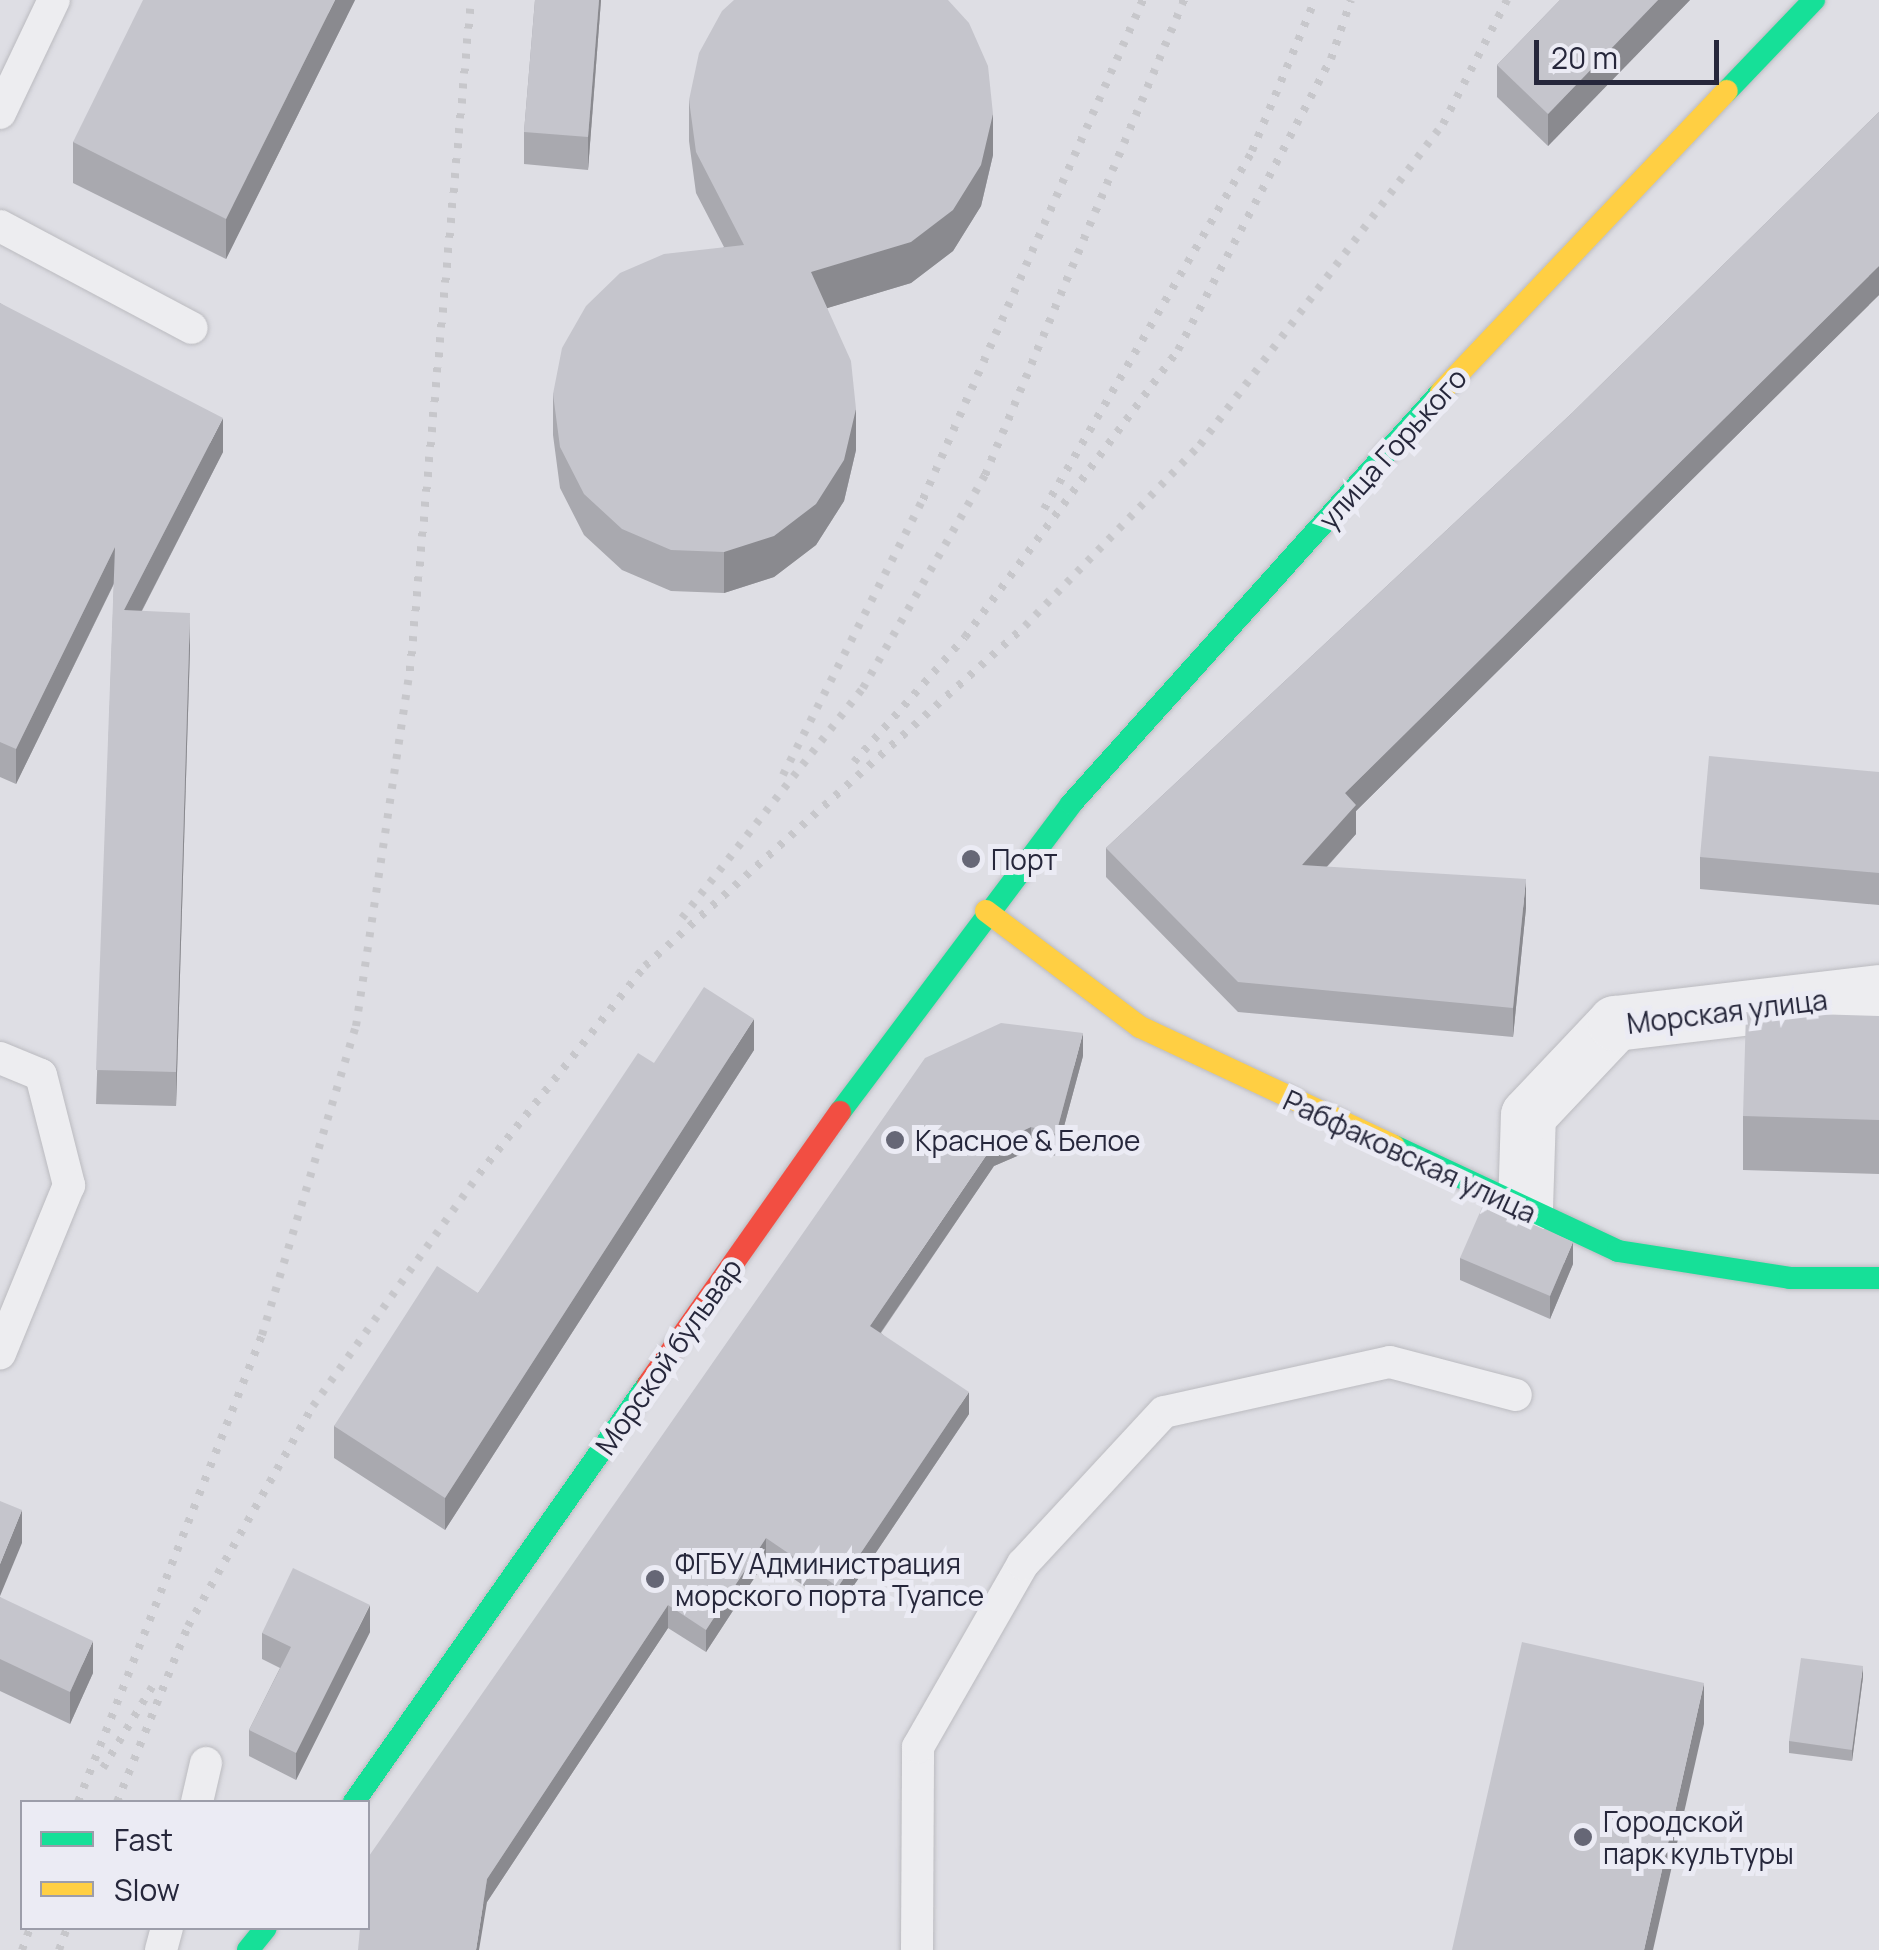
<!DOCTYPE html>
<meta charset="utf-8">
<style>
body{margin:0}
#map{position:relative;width:1879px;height:1950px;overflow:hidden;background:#dedee4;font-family:Manrope,sans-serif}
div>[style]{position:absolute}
.roads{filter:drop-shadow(0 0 2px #bbbbc0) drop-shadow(0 0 2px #bbbbc0)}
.lane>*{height:32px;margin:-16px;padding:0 16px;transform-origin:16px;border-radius:16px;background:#ededf0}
.street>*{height:55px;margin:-27.5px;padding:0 27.5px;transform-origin:27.5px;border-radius:27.5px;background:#ededf0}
.fast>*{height:22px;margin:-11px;padding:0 11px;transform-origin:11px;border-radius:11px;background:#16e098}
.slow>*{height:22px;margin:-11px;padding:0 11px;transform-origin:11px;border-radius:11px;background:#ffcf43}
.jam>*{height:22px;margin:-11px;padding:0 11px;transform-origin:11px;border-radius:11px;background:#f24e42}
.rail>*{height:8px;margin-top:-4px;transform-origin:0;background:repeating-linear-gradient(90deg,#c7c7cb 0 5px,transparent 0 15px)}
.wall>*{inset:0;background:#a9a9af}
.shaded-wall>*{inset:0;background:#8a8a8f}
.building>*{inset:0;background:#c5c5cc}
.dots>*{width:28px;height:28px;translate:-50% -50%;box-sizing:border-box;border:5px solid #ebebf4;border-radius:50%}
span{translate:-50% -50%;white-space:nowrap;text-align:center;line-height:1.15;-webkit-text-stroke:10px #ebebf4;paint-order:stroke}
.street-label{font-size:28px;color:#26273b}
.poi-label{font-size:28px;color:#26273b}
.left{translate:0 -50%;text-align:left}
.legend{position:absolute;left:20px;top:1800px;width:350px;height:130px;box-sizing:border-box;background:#ebebf4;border:2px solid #9c9daa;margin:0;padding:12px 18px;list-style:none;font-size:30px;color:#26273b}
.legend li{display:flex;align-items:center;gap:20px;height:50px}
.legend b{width:50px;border:2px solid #9c9daa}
.scale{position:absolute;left:1534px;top:40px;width:185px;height:45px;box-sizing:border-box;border:5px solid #26273b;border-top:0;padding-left:12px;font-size:30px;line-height:35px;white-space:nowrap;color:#26273b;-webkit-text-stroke:8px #ebebf4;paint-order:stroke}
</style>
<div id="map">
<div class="roads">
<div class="lane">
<i style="left:0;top:113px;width:125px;rotate:-64.5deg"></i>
<i style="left:0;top:226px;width:217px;rotate:28deg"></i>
<i style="left:0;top:1058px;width:44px;rotate:22.5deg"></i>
<i style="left:41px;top:1075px;width:114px;rotate:75.7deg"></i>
<i style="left:69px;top:1185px;width:182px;rotate:112.3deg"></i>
<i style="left:197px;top:1802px;width:40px;rotate:-77deg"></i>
<i style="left:161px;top:1950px;width:23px;rotate:-75deg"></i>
<i style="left:917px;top:1950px;width:203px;rotate:-89.7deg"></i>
<i style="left:918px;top:1747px;width:211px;rotate:-60.2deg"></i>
<i style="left:1023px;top:1564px;width:207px;rotate:-47.2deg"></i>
<i style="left:1164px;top:1412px;width:231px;rotate:-12.5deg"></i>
<i style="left:1390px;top:1362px;width:130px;rotate:14.7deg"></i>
</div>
<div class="street">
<i style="left:1525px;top:1208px;width:93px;rotate:-88.2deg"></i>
<i style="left:1528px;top:1115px;width:127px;rotate:-46.6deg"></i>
<i style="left:1615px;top:1023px;width:266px;rotate:-6.7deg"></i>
</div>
<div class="fast">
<i style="left:1727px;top:91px;width:126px;rotate:-46.3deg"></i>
<i style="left:840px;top:1112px;width:385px;rotate:-53.1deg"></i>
<i style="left:1071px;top:804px;width:554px;rotate:-48.07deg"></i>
<i style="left:1394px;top:1146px;width:247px;rotate:25.1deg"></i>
<i style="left:1618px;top:1251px;width:174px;rotate:8.9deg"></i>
<i style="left:1790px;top:1278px;width:89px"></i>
<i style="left:354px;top:1802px;width:511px;rotate:-54.88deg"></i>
<i style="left:248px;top:1950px;width:28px;rotate:-51deg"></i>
</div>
<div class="slow">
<i style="left:1441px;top:392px;width:415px;rotate:-46.5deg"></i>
<i style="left:986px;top:911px;width:193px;rotate:37deg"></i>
<i style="left:1140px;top:1027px;width:280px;rotate:25.1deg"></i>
</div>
<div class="jam">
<i style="left:648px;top:1384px;width:333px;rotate:-54.8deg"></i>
</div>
</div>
<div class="rail">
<i style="left:1044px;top:509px;width:414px;rotate:-59.8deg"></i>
<i style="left:1252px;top:151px;width:164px;rotate:-67.4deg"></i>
<i style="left:854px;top:762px;width:167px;rotate:-48.4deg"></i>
<i style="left:965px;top:637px;width:357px;rotate:-53.4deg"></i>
<i style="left:1178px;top:350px;width:329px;rotate:-62.3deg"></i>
<i style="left:1331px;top:59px;width:62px;rotate:-71.3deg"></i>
<i style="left:783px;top:775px;width:309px;rotate:-63.1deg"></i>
<i style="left:923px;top:499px;width:545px;rotate:-66.21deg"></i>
<i style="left:682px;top:918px;width:293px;rotate:-51.8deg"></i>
<i style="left:863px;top:688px;width:245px;rotate:-60.2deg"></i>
<i style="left:985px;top:475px;width:515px;rotate:-67.27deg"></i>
<i style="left:103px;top:1768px;width:95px;rotate:-58.8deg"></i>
<i style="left:78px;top:1802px;width:502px;rotate:-68.5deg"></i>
<i style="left:262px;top:1335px;width:323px;rotate:-73.1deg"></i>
<i style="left:356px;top:1026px;width:359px;rotate:-81.4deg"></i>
<i style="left:410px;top:671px;width:674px;rotate:-84.81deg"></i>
<i style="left:117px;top:1802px;width:190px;rotate:-68deg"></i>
<i style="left:188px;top:1626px;width:253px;rotate:-60.4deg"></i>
<i style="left:313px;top:1406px;width:285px;rotate:-54.4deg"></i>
<i style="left:479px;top:1174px;width:266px;rotate:-51.4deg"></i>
<i style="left:645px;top:966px;width:510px;rotate:-41.82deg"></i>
<i style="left:1025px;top:626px;width:252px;rotate:-46deg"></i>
<i style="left:1200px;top:445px;width:403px;rotate:-52.9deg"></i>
<i style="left:1443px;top:124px;width:140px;rotate:-62.7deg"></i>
<i style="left:22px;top:1950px;width:23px;rotate:-70deg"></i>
<i style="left:59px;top:1950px;width:23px;rotate:-70deg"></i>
</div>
<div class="wall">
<i style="clip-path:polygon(355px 0,226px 259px,73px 183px,73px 142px)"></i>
<i style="clip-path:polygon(535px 0,601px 0,588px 170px,524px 164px,524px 132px)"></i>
<i style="clip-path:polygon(1560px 0,1690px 0,1548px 146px,1497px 97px,1497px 65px)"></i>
<i style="clip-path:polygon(689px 100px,993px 155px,981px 206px,953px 251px,911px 283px,827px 308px,856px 450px,844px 501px,816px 545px,774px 577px,724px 593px,671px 591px,622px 570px,584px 535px,560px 488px,553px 435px,553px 394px,724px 247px,696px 193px,689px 141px)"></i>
<i style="clip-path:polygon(1879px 112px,1879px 295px,1356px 811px,1356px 834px,1327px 867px,1526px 908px,1513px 1037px,1238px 1012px,1106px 877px,1106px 848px,1572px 413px)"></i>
<i style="clip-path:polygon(0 303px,223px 452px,142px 611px,190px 648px,176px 1106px,96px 1104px,114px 584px,16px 784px,0 777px)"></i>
<i style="clip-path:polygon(1879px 772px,1879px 905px,1700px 889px,1700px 857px)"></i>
<i style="clip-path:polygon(1879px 1016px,1879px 1174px,1743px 1170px,1743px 1116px)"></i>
<i style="clip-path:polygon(754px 1050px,445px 1530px,334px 1458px,334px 1426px,478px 1293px,654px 1063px)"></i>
<i style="clip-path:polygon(1083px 1056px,1056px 1156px,1031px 1150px,994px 1166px,881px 1333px,969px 1414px,838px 1609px,766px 1560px,706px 1652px,668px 1628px,487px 1902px,358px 1950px)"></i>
<i style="clip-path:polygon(1460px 1258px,1573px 1264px,1550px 1319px,1460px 1280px)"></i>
<i style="clip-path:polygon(0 1597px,93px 1673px,70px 1724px,0 1691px)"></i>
<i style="clip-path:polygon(370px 1632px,296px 1780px,249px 1756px,249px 1730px,280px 1668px,262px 1659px,262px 1633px)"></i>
<i style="clip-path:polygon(1863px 1677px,1852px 1761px,1789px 1753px,1789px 1741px)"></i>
</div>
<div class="shaded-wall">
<i style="clip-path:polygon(335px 0,355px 0,226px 259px,226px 219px)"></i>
<i style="clip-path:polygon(599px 0,601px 0,588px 170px,588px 137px)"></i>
<i style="clip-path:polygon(1658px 0,1690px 0,1548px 146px,1548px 114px)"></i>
<i style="clip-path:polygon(993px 114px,993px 155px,981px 206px,953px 251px,911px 283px,811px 313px,811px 272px)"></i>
<i style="clip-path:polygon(1879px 266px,1879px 295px,1356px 811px,1356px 834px,1302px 894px,1302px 865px,1345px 793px)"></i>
<i style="clip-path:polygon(856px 409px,856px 450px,844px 501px,816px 545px,774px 577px,724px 593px,724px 552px)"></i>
<i style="clip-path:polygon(223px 418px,223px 452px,124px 645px,124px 610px)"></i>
<i style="clip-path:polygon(115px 547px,115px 581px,16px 784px,16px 749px)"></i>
<i style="clip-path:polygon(190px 613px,190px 648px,176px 1106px,176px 1072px)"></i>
<i style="clip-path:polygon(1526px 879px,1526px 908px,1513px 1037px,1513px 1008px)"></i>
<i style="clip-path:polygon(754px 1019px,754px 1050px,445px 1530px,445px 1498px)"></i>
<i style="clip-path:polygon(1083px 1033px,1083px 1056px,1056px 1156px,1056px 1134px)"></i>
<i style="clip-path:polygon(1031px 1127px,1031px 1150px,994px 1166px,870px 1348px,870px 1326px,994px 1144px)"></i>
<i style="clip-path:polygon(1573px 1242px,1573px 1264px,1550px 1319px,1550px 1296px)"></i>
<i style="clip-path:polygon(969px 1392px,969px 1414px,838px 1609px,838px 1587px)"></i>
<i style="clip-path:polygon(22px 1510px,22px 1543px,0 1596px,0 1564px)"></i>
<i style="clip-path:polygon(766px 1538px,766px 1560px,706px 1652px,706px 1630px)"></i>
<i style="clip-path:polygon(370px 1605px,370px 1632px,296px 1780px,296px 1753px)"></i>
<i style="clip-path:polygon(668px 1605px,668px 1628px,487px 1902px,479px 1950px,476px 1950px,487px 1879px)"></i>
<i style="clip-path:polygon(93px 1641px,93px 1673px,70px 1724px,70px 1692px)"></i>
<i style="clip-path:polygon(1863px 1666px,1863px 1677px,1852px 1761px,1852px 1750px)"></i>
<i style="clip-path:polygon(1704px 1683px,1704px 1724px,1653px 1950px,1644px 1950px)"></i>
</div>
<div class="building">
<i style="clip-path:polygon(143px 0,335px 0,226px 219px,73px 142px)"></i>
<i style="clip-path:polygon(535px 0,599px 0,588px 137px,524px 132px)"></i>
<i style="clip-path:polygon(734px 0,948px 0,969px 23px,988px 66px,993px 114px,981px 165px,953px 210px,911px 242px,811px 272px,851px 361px,856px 409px,844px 460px,816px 504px,774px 536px,724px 552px,671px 550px,622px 529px,584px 494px,560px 447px,553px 394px,562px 348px,586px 306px,620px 273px,664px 254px,744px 245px,696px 152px,689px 100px,699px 53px,722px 11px)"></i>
<i style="clip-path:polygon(1560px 0,1658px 0,1548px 114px,1497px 65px)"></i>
<i style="clip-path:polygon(1879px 112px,1879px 266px,1345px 793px,1356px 805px,1302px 865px,1526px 879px,1513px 1008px,1238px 982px,1106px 848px,1572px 413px)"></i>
<i style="clip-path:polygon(0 303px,223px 418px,124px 610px,190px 613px,176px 1072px,96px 1070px,115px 547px,16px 749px,0 742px)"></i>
<i style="clip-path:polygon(1709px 756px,1879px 772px,1879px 873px,1700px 857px)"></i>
<i style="clip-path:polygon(704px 987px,754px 1019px,445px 1498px,334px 1426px,437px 1266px,478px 1293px,638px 1053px,654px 1063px)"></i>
<i style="clip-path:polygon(1746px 1012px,1879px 1016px,1879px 1120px,1743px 1116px)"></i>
<i style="clip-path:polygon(1001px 1023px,1083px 1033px,1056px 1134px,1031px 1127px,994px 1144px,870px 1326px,969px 1392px,838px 1587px,766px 1538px,706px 1630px,668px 1605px,487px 1879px,476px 1950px,358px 1950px,360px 1928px,368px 1928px,368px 1870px,369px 1856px,925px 1058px)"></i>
<i style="clip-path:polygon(1484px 1203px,1573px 1242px,1550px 1296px,1460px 1258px)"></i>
<i style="clip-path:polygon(0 1501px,22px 1510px,0 1564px)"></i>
<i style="clip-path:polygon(293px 1568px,370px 1605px,296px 1753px,249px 1730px,291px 1647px,262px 1633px)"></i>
<i style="clip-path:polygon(0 1597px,93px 1641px,70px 1692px,0 1659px)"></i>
<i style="clip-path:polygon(1522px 1642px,1704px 1683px,1644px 1950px,1452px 1950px)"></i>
<i style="clip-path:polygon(1801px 1658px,1863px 1666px,1852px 1750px,1789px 1741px)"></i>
</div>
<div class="dots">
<i style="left:971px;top:859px;background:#666776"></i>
<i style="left:895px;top:1140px;background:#666776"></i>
<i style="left:655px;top:1579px;background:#666776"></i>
<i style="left:1583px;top:1837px;background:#666776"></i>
</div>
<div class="street-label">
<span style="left:1392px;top:448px;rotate:-48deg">улица Горького</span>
<span style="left:1727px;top:1011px;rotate:-7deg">Морская улица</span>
<span style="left:1410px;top:1156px;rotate:25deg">Рабфаковская улица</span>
<span style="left:668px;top:1356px;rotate:-55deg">Морской бульвар</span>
</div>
<div class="poi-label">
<span class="left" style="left:991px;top:859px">Порт</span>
<span class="left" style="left:915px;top:1140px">Красное &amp; Белое</span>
<span class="left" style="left:675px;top:1579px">ФГБУ Администрация<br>морского порта Туапсе</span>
<span class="left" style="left:1603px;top:1837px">Городской<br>парк культуры</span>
</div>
<ul class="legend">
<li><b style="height:12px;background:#16e098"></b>Fast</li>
<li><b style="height:12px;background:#ffcf43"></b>Slow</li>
</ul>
<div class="scale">20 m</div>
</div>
